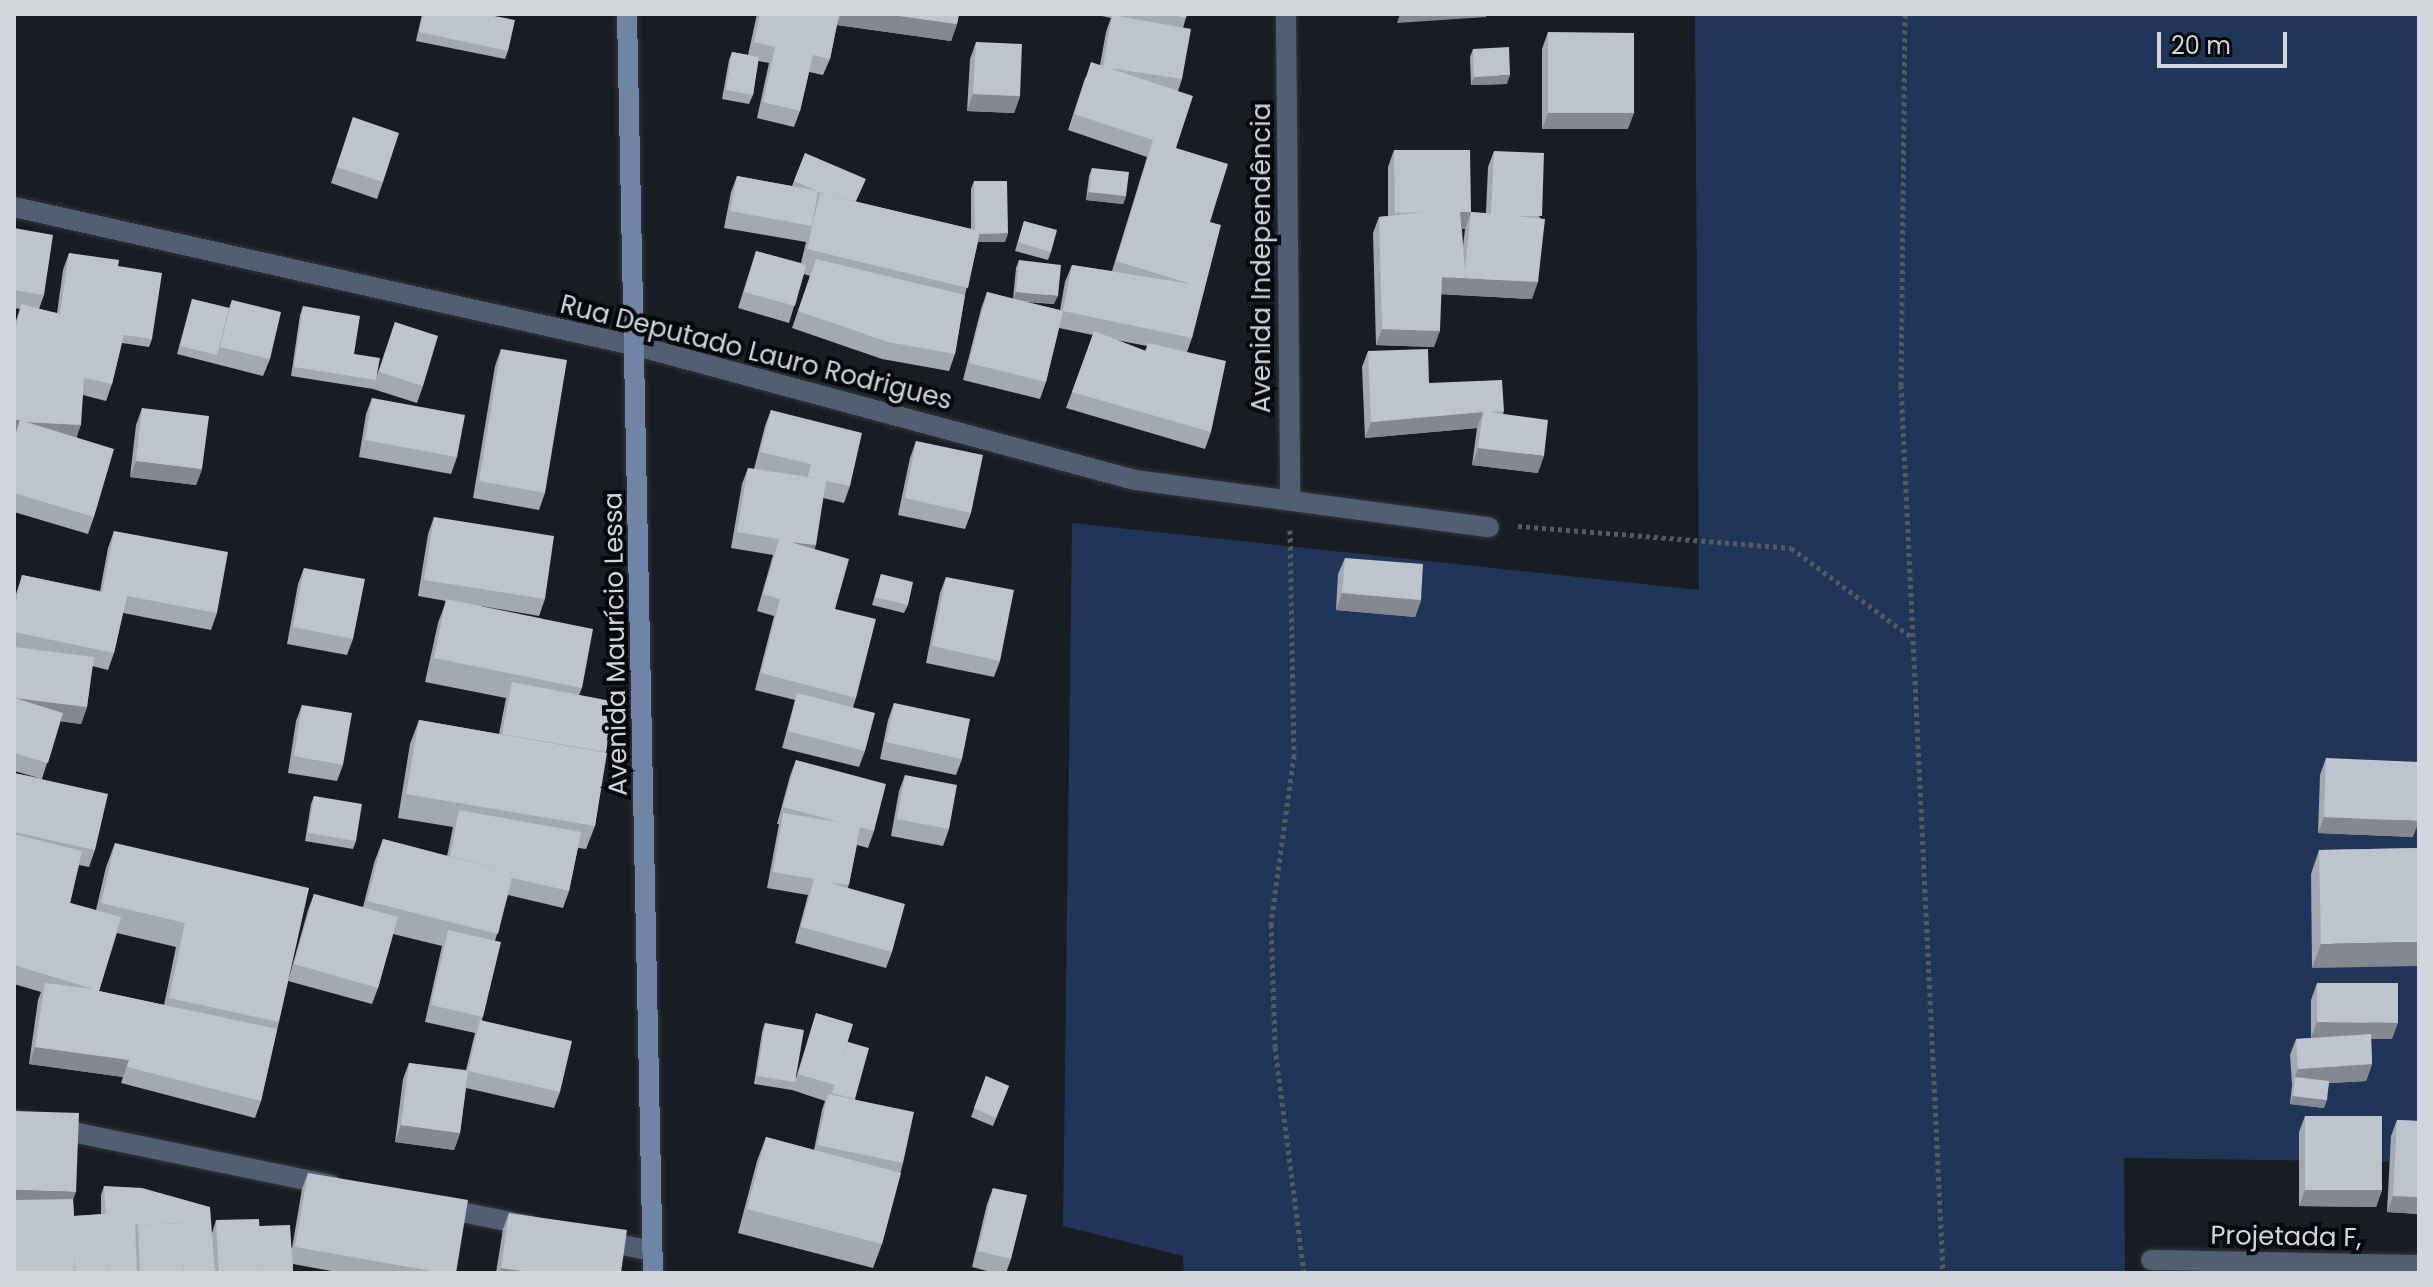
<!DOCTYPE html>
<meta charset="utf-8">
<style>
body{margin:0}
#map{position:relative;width:2433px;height:1287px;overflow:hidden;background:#181d23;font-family:Poppins,sans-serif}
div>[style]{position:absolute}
.green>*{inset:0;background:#1f3659}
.path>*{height:5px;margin-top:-2.5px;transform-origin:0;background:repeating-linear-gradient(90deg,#565b60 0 4px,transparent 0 8px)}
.roads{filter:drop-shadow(0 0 2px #32373d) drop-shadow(0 0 2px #32373d)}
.street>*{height:20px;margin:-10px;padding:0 10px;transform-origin:10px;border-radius:10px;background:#515f73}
.secondary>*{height:20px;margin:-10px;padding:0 10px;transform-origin:10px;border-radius:10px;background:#6f85a6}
.wall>*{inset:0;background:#a3a9b0}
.shaded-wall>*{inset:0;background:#848990}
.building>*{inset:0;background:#bdc4cd}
span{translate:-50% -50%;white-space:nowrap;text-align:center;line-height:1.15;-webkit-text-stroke:8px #05070a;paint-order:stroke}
.street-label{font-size:26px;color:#d2d5da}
.frame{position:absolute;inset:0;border:16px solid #d2d5da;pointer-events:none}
.scale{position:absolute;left:2157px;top:32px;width:130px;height:36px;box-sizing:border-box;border:4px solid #d2d5da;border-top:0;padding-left:10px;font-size:24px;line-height:28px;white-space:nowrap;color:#d2d5da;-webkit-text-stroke:6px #05070a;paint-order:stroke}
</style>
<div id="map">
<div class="green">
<i style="clip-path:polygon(1695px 14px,2419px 14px,2419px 1162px,2124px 1158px,2125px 1273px,1184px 1273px,1183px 1256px,1063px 1226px,1072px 523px,1699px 590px)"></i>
</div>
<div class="path">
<i style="left:1905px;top:14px;width:371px;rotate:90.6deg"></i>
<i style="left:1901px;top:385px;width:889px;rotate:87.29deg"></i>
<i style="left:1518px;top:526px;width:274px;rotate:4.6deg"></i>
<i style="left:1791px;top:548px;width:148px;rotate:36.5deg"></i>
<i style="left:1290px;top:530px;width:225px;rotate:89deg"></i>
<i style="left:1294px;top:755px;width:171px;rotate:97.8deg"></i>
<i style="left:1271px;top:924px;width:123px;rotate:88.1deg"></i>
<i style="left:1275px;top:1047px;width:228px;rotate:82.7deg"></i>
</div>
<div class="roads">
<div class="street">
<i style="left:1286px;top:14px;width:487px;rotate:89.5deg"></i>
<i style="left:14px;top:207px;width:638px;rotate:12.58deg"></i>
<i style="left:637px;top:346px;width:516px;rotate:15.06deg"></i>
<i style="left:1135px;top:480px;width:357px;rotate:7.6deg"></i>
<i style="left:14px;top:1120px;width:324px;rotate:11.6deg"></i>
<i style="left:441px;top:1208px;width:92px;rotate:11.3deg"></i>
<i style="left:598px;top:1240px;width:55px;rotate:11.5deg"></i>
<i style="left:2151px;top:1260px;width:268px;rotate:1.1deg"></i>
</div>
<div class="secondary">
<i style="left:627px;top:14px;width:1259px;rotate:88.82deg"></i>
</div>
</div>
<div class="wall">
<i style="clip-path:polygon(422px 14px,484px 14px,508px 51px,505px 59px,416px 41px)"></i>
<i style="clip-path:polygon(757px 14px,959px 14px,957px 24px,951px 41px,837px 25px,830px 59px,823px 75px,809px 72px,800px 111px,794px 127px,757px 118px,769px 63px,758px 61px,753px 95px,749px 104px,722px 99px,729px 60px,732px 52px,748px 55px)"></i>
<i style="clip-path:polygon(evenodd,1093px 14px,1187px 14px,1183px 28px,1182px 79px,1178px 91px,1176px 148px,1210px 222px,1192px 338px,1187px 352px,1211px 432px,1205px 449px,1066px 408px,1093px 335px,1059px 328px,1046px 382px,1040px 399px,963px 380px,981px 309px,987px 292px,1013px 299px,1016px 268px,1019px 260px,1054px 304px,1025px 302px,1060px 310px,1065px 282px,1072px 265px,1112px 271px,1147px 157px,1068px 130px,1085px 78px,1100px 65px,1106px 32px,1111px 18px,1093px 14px,1116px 340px,1147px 346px,1145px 351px,1116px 340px)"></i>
<i style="clip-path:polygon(1548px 32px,1628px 129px,1542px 129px,1542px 49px)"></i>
<i style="clip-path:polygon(976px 42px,1020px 96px,1014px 113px,967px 111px,970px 59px)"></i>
<i style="clip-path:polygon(1473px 49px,1507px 84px,1471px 85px,1470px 57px)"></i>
<i style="clip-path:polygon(353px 117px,383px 182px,377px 199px,331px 183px)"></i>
<i style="clip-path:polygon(evenodd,1394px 150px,1471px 212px,1486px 213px,1488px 167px,1494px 151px,1541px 219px,1532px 299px,1441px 294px,1434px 347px,1376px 345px,1373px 233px,1379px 217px,1388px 216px,1388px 167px,1394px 150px,1462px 229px,1465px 229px,1463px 246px,1462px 229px)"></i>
<i style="clip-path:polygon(805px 153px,857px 202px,971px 229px,971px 189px,974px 181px,1008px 233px,1005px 242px,978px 242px,965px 295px,955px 354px,949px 371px,882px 359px,792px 328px,810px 276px,804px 274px,789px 323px,738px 308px,756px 251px,801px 263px,806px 242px,724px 228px,731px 192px,737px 176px,792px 186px)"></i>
<i style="clip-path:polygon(1092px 168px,1126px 196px,1123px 204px,1086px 200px,1089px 176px)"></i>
<i style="clip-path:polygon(1024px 221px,1051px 252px,1048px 260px,1015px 251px)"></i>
<i style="clip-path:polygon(14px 228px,44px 295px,39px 309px,57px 313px,63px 270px,69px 253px,118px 266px,152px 339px,149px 347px,122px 343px,112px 384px,106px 401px,83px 395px,77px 437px,94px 517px,88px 534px,14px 512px,14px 326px,20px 309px,14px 308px)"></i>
<i style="clip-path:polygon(192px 299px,229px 308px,232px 300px,270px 359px,263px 376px,177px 354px)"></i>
<i style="clip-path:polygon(303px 306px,354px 354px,376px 378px,395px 322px,423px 386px,417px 403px,373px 389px,291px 376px,300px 315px)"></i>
<i style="clip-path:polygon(501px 349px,545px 493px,539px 510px,473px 498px,495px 366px)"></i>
<i style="clip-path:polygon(1368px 351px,1429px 383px,1504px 411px,1503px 414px,1538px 473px,1472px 465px,1477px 428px,1365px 438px,1362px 367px)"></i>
<i style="clip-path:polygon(372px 398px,457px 457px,451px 474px,359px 457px,366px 414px)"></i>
<i style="clip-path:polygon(142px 408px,202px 469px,196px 485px,130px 477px,136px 425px)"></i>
<i style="clip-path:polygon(771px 410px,850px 486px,844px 503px,823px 498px,814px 549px,835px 609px,856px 698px,853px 707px,865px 751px,859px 767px,782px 748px,795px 700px,755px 690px,774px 616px,757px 611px,773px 555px,731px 548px,742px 484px,748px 468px,754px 469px,765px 426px)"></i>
<i style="clip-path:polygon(916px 441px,971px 513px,965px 529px,898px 515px,910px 458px)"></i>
<i style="clip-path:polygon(434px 517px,545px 599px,539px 616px,481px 606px,582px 688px,579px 695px,606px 752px,595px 826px,586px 849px,578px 848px,569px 891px,563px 908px,508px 895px,495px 941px,482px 1021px,560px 1092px,554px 1108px,466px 1088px,460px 1133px,454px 1150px,395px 1142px,403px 1079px,409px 1063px,466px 1070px,475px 1033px,425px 1022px,442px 946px,393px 934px,378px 988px,372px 1004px,288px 981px,308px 910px,314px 894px,363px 907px,374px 863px,383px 839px,447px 856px,453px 827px,398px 818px,410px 744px,419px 720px,499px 734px,506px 698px,425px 682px,438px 623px,446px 601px,418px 596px,428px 534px)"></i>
<i style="clip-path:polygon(evenodd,114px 531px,217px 613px,211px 630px,123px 613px,114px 653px,108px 670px,92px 666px,87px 707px,81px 724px,60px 721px,42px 779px,95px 850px,89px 867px,79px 865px,70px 903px,96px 910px,106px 867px,115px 843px,279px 1022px,261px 1101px,255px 1118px,121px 1083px,123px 1077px,29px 1064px,38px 1000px,41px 992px,14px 984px,14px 773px,39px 778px,14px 771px,14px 600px,22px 575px,100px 591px,108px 548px,114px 531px,117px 933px,176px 947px,164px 1005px,99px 991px,117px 933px)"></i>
<i style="clip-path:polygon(1345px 558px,1421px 600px,1415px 617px,1336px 610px,1338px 574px)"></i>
<i style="clip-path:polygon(304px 568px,353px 639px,347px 655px,287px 644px,298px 584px)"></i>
<i style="clip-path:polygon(881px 574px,908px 605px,904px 613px,872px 605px)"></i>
<i style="clip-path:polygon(946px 577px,1000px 661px,994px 677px,926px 663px,940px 593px)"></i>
<i style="clip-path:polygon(894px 703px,962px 759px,956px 775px,880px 759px,888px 720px)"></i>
<i style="clip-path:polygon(302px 705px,343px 765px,337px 781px,288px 773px,296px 721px)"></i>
<i style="clip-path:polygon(2326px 758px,2413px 837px,2318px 833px,2320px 775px)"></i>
<i style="clip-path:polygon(796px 760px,874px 831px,868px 848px,857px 845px,848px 888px,892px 952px,886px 968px,795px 943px,808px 895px,767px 888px,779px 824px,777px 824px,790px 776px)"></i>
<i style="clip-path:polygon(905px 775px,949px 829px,943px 846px,891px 836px,899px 791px)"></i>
<i style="clip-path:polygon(314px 796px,356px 841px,353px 849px,305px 841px,311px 804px)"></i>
<i style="clip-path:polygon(2419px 848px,2312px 968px,2311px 874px,2319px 850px)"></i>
<i style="clip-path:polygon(2317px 983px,2392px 1039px,2371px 1039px,2372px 1064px,2366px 1081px,2329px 1083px,2324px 1108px,2290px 1104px,2292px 1085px,2290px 1055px,2296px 1039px,2311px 1038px,2311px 1000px)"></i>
<i style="clip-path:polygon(816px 1013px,848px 1042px,855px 1099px,903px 1163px,882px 1244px,873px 1268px,738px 1233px,757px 1161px,766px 1137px,814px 1150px,822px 1110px,825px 1101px,792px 1090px,754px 1084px,762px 1032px,765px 1023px,796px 1078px)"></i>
<i style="clip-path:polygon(986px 1076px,1009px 1086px,993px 1126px,971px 1117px)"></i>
<i style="clip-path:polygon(2305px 1116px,2382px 1190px,2376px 1207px,2299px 1206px,2299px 1132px)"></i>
<i style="clip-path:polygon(2397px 1120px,2419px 1121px,2419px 1214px,2387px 1212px,2391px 1136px)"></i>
<i style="clip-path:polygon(308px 1173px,456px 1273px,342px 1273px,293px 1264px,293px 1273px,14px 1273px,73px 1199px,74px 1216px,101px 1214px,101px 1195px,104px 1186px,212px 1233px,216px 1220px,259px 1226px,292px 1248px,302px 1189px)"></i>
<i style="clip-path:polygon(993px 1188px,1011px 1259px,1006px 1273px,995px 1273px,972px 1267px,987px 1204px)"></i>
<i style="clip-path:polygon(509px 1213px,621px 1273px,496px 1273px,503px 1229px)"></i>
</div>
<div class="shaded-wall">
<i style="clip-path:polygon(841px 14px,885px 14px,957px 24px,951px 41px,837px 25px)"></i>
<i style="clip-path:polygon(1400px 14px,1487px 14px,1486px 17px,1397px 23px)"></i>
<i style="clip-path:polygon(1510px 75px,1507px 84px,1471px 85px,1474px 77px)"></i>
<i style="clip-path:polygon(973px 94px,1020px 96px,1014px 113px,967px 111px)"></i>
<i style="clip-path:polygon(1548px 113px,1634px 113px,1628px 129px,1542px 129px)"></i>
<i style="clip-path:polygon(1089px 192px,1126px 196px,1123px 204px,1086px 200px)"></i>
<i style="clip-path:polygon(1460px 212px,1471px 212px,1465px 229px,1454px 229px)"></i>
<i style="clip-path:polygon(1008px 233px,1005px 242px,972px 242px,975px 234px)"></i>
<i style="clip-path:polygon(1442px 277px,1538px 282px,1532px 299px,1436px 294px)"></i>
<i style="clip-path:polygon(1016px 292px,1058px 296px,1054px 304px,1013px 300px)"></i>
<i style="clip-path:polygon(1382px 329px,1440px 331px,1434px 347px,1376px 345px)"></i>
<i style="clip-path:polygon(1483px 412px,1477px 428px,1365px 438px,1371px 422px)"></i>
<i style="clip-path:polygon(14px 420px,20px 420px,14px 437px)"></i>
<i style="clip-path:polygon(26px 422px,81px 425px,75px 441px)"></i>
<i style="clip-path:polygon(1478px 448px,1544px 456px,1538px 473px,1472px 465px)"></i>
<i style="clip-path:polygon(136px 461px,202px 469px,196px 485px,130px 477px)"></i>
<i style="clip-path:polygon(790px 542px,816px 545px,810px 562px)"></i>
<i style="clip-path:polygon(1342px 593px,1421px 600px,1415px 617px,1336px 610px)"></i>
<i style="clip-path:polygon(15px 698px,87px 707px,81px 724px,14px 715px)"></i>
<i style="clip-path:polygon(2324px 817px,2419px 821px,2413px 837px,2318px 833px)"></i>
<i style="clip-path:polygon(2419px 942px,2419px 966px,2312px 968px,2321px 944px)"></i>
<i style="clip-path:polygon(2317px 1022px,2398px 1023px,2392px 1039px,2311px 1038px)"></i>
<i style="clip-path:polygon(35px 1047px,129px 1060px,123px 1077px,29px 1064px)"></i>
<i style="clip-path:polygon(2372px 1064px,2366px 1081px,2294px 1085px,2295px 1077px,2298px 1069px)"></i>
<i style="clip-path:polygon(2293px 1096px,2327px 1100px,2324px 1108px,2290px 1104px)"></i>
<i style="clip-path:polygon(401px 1125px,460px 1133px,454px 1150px,395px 1142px)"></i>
<i style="clip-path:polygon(14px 1190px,76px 1192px,67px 1216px,14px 1214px)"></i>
<i style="clip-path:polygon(2305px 1190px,2382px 1190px,2376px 1207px,2299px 1206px)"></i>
<i style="clip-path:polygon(2393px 1196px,2419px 1197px,2419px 1214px,2387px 1212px)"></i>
<i style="clip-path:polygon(501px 1268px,536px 1273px,499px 1273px)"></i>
</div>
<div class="building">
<i style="clip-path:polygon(423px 14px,484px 14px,515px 20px,508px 51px,419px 32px)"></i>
<i style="clip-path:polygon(760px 14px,839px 14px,830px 59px,813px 55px,800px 111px,763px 102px,775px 47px,754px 42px)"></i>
<i style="clip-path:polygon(885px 14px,959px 14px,957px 24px)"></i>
<i style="clip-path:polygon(1169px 14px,1187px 14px,1186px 18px)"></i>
<i style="clip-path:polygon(1112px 15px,1191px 29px,1182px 79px,1109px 68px,1193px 96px,1176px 148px,1228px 164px,1210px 222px,1221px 225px,1192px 338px,1063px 311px,1072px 265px,1191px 284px,1116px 261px,1153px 140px,1074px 114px,1091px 62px,1103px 66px)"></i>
<i style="clip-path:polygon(1548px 32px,1634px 33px,1634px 113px,1548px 113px)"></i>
<i style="clip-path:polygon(976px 42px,1022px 44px,1020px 96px,973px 94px)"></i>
<i style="clip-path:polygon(1509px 47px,1510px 75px,1474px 77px,1473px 49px)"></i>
<i style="clip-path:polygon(732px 52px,759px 57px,753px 95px,726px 90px)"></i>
<i style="clip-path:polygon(353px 117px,399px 133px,383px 182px,337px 167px)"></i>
<i style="clip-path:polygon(evenodd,1394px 150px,1470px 150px,1471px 212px,1491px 214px,1494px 151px,1544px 153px,1542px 216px,1515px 216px,1545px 219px,1538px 282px,1442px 277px,1440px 331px,1382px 329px,1379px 217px,1425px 212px,1395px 213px,1394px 150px,1460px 212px,1471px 212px,1465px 270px,1460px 212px)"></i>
<i style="clip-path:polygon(805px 153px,866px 179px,856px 201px,824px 194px,794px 181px)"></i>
<i style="clip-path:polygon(1092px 168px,1129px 172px,1126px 196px,1089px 192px)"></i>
<i style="clip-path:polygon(737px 176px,818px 191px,812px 226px,730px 211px)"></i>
<i style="clip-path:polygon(974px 181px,1007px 181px,1008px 233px,980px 234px,980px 231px,975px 230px)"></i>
<i style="clip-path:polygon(820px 193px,980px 231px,968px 288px,807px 249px)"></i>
<i style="clip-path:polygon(1024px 221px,1057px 230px,1051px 252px,1018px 242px)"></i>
<i style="clip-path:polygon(14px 228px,53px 235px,44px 295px,14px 290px)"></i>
<i style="clip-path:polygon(756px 251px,806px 265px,795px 306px,744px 292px)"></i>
<i style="clip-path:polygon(69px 253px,119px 260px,109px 325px,125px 329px,112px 384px,84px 378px,81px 425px,26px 422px,114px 449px,94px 517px,14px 493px,14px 441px,20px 420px,14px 420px,14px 363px,20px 363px,14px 362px,14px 336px,21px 304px,60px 314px)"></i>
<i style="clip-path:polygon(816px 259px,965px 295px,955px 354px,888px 342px,798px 311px)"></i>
<i style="clip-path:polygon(1019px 260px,1061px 265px,1058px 296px,1016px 292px)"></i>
<i style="clip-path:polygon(118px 266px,162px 273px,152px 339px,124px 335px,125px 329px,109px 325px)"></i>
<i style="clip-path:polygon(987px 292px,1063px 311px,1046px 382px,969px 363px)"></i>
<i style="clip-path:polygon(192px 299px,229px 308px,217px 355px,180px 346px)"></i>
<i style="clip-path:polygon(232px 300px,281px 312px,270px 359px,220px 347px)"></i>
<i style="clip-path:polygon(303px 306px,360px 316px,354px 354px,380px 358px,376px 380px,294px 367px)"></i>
<i style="clip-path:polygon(395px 322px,438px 336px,423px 386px,379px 372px)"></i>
<i style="clip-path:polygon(1094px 331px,1146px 351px,1148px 343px,1226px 361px,1211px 432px,1072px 392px)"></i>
<i style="clip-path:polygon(501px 349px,567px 360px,545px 493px,479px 481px)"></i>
<i style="clip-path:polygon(1428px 349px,1429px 383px,1502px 380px,1504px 411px,1489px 412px,1548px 420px,1544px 456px,1478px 448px,1483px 412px,1371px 422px,1368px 351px)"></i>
<i style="clip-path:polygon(372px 398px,465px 415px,457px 457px,365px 440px)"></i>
<i style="clip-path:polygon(142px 408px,209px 416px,202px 469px,136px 461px)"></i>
<i style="clip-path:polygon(771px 410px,862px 433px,850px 486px,826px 481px,816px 545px,790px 542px,849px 559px,835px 609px,876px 619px,856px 698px,761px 673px,780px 599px,763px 594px,779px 539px,737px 532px,748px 468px,815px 478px,808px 476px,811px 464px,760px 452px)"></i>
<i style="clip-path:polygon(916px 441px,983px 455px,971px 513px,905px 498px)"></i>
<i style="clip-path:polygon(434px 517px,554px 536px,545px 599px,424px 580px)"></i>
<i style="clip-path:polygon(114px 531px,228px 552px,217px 613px,127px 596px,114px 653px,14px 632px,14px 611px,22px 575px,102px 592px)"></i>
<i style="clip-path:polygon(1345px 558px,1423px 564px,1421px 600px,1342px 593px)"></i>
<i style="clip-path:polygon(304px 568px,365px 579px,353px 639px,293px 627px)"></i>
<i style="clip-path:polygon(881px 574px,913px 582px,908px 605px,875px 597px)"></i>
<i style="clip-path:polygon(946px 577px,1014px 590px,1000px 661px,932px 646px)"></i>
<i style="clip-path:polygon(446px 599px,593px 629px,582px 688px,434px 658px)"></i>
<i style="clip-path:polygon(15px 647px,94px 657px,87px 707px,15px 698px,63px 713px,48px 763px,14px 753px,14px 653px)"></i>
<i style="clip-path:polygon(512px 682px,616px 702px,606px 752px,502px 734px)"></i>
<i style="clip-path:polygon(797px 693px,875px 713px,865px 751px,788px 731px)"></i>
<i style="clip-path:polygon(894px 703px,970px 719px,962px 759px,886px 742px)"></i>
<i style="clip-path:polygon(302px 705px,352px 713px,343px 765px,294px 756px)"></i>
<i style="clip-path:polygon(419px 720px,607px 753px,595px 826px,406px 794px)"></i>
<i style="clip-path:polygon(2326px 758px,2419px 762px,2419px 821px,2324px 817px)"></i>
<i style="clip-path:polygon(796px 760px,886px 784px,874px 831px,860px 827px,849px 885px,827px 882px,905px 904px,892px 952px,801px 927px,814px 879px,773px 872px,783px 813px,839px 822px,783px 807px)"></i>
<i style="clip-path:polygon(14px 773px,108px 794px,95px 850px,14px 832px)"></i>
<i style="clip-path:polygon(905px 775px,957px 785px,949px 829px,897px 819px)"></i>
<i style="clip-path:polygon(314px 796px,362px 804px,356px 841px,308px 833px)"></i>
<i style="clip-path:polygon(459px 810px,581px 832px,569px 891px,512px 878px,513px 873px,450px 856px)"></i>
<i style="clip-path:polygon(14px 834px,82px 851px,70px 903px,121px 917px,99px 991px,277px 1029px,261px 1101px,127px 1067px,129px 1060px,35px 1047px,45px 983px,93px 989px,14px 965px,14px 895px,16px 889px,14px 888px)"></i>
<i style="clip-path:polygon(383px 839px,513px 873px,498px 934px,367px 901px)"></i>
<i style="clip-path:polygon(115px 843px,309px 888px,279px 1022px,169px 998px,185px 923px,101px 903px)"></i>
<i style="clip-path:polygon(2419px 848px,2419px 942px,2321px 944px,2319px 850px)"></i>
<i style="clip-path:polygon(314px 894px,398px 917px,378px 988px,294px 964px)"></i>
<i style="clip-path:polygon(448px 930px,501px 942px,483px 1017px,431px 1005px)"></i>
<i style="clip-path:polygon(2317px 983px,2398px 983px,2398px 1023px,2317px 1022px)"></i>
<i style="clip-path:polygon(816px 1013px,853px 1024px,835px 1085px,798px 1074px)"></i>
<i style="clip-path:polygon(480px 1020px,572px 1041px,560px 1092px,468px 1071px)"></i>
<i style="clip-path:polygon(765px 1023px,804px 1030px,795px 1082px,757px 1076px)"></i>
<i style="clip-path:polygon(2371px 1034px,2372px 1064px,2298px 1069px,2296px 1039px)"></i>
<i style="clip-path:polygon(848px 1042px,869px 1048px,855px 1099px,832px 1093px)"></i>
<i style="clip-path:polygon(409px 1063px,468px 1071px,460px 1133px,401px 1125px)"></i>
<i style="clip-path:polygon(986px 1076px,1009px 1086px,996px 1118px,974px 1108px)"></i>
<i style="clip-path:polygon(2295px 1077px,2329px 1081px,2327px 1100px,2293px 1096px)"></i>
<i style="clip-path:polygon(828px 1094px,914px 1112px,903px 1163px,817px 1145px)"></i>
<i style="clip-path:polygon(14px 1111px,79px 1113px,76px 1192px,14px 1190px)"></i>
<i style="clip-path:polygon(2305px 1116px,2382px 1116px,2382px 1190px,2305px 1190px)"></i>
<i style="clip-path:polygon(2397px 1120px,2419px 1121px,2419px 1197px,2393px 1196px)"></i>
<i style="clip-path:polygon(766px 1137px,901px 1173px,882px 1244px,747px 1209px)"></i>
<i style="clip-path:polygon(308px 1173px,468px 1200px,456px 1273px,443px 1273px,295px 1247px)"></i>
<i style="clip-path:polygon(104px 1186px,142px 1188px,210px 1207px,215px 1273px,184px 1273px,181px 1223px,179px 1223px,179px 1219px,178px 1223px,140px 1225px,135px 1224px,137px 1273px,109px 1273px)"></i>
<i style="clip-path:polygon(993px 1188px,1027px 1195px,1011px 1259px,978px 1251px)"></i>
<i style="clip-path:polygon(73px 1199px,74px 1216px,106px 1214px,109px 1273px,76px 1273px,74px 1255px,75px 1273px,14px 1273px,14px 1200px)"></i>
<i style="clip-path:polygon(509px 1213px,627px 1230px,621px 1273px,536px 1273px,501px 1268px)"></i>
<i style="clip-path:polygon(259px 1219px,262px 1273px,219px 1273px,216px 1220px)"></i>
<i style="clip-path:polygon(181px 1223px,184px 1273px,140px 1273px,138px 1225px)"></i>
<i style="clip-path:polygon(290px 1225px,293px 1273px,262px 1273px,259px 1226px)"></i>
</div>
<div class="street-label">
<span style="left:1262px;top:258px;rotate:-90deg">Avenida Independência</span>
<span style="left:756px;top:353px;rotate:14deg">Rua Deputado Lauro Rodrigues</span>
<span style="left:616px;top:644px;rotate:-91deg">Avenida Maurício Lessa</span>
<span style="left:2286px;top:1237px;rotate:1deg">Projetada F,</span>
</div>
<div class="frame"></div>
<div class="scale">20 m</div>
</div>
